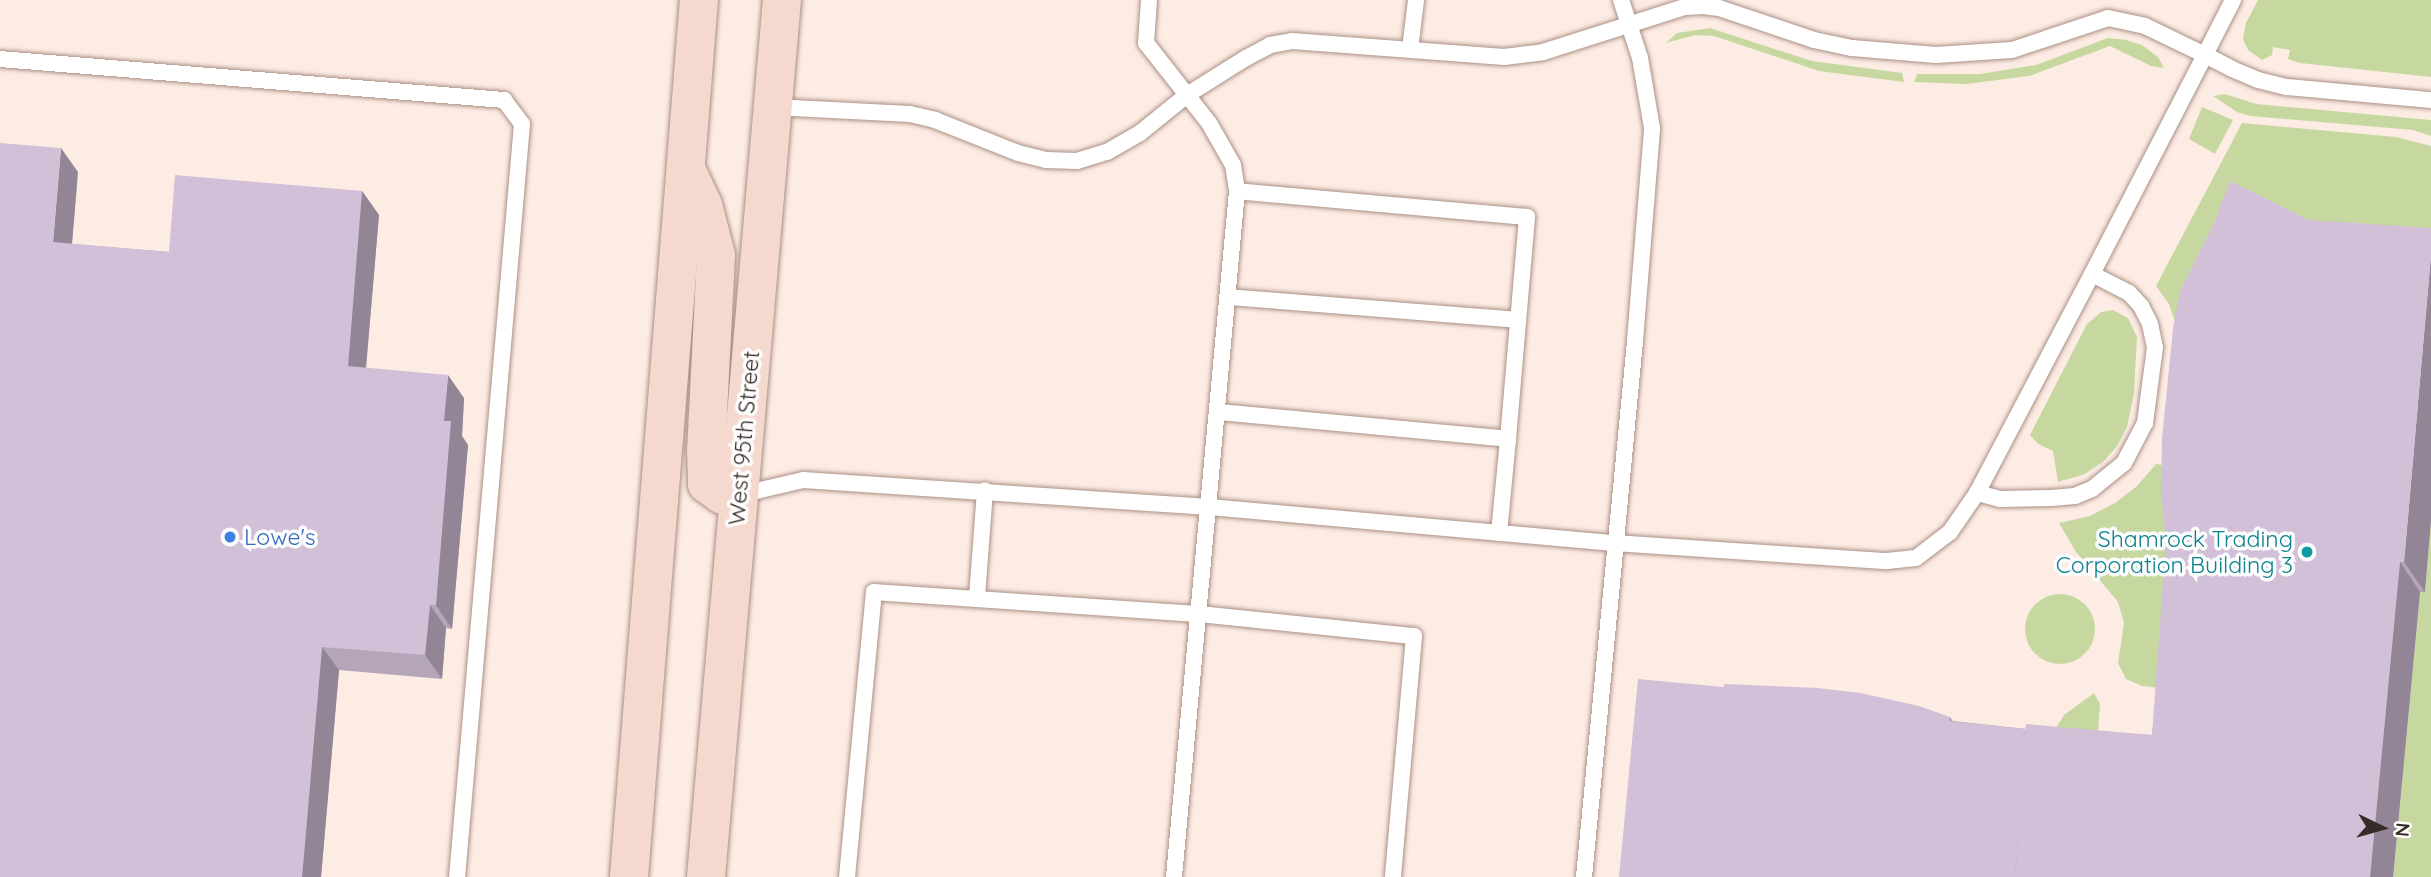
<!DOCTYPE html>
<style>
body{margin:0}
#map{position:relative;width:2431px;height:877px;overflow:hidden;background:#fdece4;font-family:Quicksand,sans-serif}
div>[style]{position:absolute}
.green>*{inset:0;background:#c6d8a0}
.round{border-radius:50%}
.roads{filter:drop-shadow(0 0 2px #aa9084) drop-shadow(0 0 2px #aa9084)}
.service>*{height:16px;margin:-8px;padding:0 8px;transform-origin:8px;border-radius:8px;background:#fff}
.primary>*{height:38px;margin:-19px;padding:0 19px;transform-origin:19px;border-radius:19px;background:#f5d8ce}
.wall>*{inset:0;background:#b4a5b9}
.shaded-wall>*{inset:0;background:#928696}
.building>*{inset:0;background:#d1c0d7}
.dots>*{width:19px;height:19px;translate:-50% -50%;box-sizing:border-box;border:4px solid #fdfdfd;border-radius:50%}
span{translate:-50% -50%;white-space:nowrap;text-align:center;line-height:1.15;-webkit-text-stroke:7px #fdfdfd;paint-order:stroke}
.street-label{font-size:23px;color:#362c27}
.shop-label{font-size:23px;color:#366cbe}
.left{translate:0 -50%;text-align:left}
.culture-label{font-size:23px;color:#0d838f}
.right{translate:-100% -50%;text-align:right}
.north{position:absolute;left:2347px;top:793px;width:70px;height:70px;-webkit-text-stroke:5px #fdfdfd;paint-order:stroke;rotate:95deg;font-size:19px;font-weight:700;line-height:28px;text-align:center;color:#362c27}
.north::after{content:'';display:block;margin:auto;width:24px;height:32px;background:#362c27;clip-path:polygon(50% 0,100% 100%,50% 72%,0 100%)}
</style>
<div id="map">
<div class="green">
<i style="clip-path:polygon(2258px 0,2431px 0,2431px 77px,2300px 63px,2288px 59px,2290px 50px,2273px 47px,2272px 55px,2262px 60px,2248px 50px,2243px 39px,2246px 23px)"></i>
<i style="clip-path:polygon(1710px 28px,1812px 61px,1902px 73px,1904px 82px,1819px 71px,1714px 36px,1695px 35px,1666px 43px,1677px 33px)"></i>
<i style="clip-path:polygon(2108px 38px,2126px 40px,2142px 45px,2158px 57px,2164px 68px,2151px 66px,2110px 46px,2029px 76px,1966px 84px,1914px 82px,1917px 74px,1980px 74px,2036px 65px)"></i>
<i style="clip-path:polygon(2225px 94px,2256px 104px,2431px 120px,2431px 136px,2413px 130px,2250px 116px,2237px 112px,2213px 96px)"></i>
<i style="clip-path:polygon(2202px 107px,2233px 120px,2215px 154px,2189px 139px)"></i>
<i style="clip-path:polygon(2242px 123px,2396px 137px,2431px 146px,2431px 256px,2178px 331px,2169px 304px,2156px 286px)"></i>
<i style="clip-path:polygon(2113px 310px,2128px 318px,2137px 337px,2134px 394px,2127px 427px,2117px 446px,2104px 461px,2085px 474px,2058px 482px,2053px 451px,2038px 444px,2030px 435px,2087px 324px,2101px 312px)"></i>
<i style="clip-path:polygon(2156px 464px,2183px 468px,2179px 690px,2142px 686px,2126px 679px,2118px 663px,2124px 623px,2118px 602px,2076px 552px,2059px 523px,2090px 516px,2115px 503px,2137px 486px)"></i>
<i style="clip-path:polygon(2431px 521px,2431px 877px,2393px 877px,2420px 592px,2425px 591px)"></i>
<i class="round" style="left:2025px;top:594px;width:70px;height:70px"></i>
<i style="clip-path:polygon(2094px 693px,2100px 704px,2096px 757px,2056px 728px,2064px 715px)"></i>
</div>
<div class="roads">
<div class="service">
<i style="left:1149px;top:0;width:43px;rotate:94deg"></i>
<i style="left:1146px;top:43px;width:102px;rotate:51.8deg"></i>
<i style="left:1209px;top:123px;width:48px;rotate:60.3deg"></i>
<i style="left:1233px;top:165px;width:26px;rotate:81deg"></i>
<i style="left:1237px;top:191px;width:689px;rotate:95.25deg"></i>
<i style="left:2233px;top:0;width:62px;rotate:117deg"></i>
<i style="left:2205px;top:55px;width:30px;rotate:27deg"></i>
<i style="left:2232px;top:69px;width:28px;rotate:23deg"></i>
<i style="left:2258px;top:80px;width:30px;rotate:14deg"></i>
<i style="left:2287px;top:87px;width:145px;rotate:5.2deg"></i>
<i style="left:1410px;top:49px;width:49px;rotate:-83deg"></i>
<i style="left:0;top:59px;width:506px;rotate:4.65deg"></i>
<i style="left:504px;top:100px;width:30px;rotate:53deg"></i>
<i style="left:522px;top:124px;width:756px;rotate:94.93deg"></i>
<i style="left:773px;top:107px;width:137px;rotate:2.9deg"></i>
<i style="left:910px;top:114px;width:26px;rotate:13deg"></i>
<i style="left:935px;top:120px;width:89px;rotate:21.7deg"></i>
<i style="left:1018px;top:153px;width:29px;rotate:14deg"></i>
<i style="left:1046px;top:160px;width:31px;rotate:2deg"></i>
<i style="left:1077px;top:161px;width:31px;rotate:-17deg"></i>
<i style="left:1107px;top:152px;width:38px;rotate:-30deg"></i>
<i style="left:1140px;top:133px;width:60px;rotate:-39deg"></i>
<i style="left:1187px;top:95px;width:70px;rotate:-32.1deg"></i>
<i style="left:1246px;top:58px;width:27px;rotate:-28deg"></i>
<i style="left:1270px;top:45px;width:22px;rotate:-10deg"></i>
<i style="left:1292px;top:41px;width:213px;rotate:4.3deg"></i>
<i style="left:1504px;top:57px;width:39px;rotate:-7deg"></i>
<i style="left:1543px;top:52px;width:149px;rotate:-17.6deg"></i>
<i style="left:1685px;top:7px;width:18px;rotate:-3deg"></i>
<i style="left:1703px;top:6px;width:16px;rotate:7deg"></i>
<i style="left:1719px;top:8px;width:100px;rotate:18.6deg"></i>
<i style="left:1814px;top:40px;width:39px;rotate:12deg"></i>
<i style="left:1852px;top:48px;width:84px;rotate:4.8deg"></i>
<i style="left:1936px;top:55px;width:76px;rotate:-3.8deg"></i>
<i style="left:2012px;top:50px;width:101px;rotate:-18.4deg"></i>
<i style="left:2108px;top:18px;width:38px;rotate:12deg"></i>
<i style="left:2145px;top:26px;width:67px;rotate:25.8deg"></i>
<i style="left:2205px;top:55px;width:246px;rotate:117.3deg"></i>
<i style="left:2092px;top:274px;width:42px;rotate:27.2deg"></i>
<i style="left:2129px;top:293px;width:18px;rotate:47deg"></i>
<i style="left:2141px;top:306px;width:20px;rotate:63deg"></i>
<i style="left:2150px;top:324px;width:24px;rotate:78deg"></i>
<i style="left:2155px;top:347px;width:77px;rotate:97.5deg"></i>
<i style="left:2145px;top:423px;width:45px;rotate:117.7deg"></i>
<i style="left:2124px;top:463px;width:41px;rotate:140.9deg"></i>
<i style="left:2092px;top:489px;width:18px;rotate:158deg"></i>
<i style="left:2075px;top:496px;width:24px;rotate:175deg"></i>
<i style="left:2051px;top:498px;width:51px;rotate:178.9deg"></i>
<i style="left:2000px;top:499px;width:24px;rotate:-165deg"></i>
<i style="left:1228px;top:297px;width:291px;rotate:4.5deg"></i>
<i style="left:1219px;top:412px;width:290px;rotate:5.3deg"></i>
<i style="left:1508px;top:439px;width:223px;rotate:-85.1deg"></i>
<i style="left:1527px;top:217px;width:291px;rotate:-174.9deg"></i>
<i style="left:739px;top:495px;width:66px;rotate:-13.2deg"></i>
<i style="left:803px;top:480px;width:407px;rotate:3.8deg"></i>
<i style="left:1209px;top:507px;width:407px;rotate:5.1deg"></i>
<i style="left:1614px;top:543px;width:274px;rotate:3.8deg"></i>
<i style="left:1887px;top:561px;width:29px;rotate:-6deg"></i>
<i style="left:1916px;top:558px;width:43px;rotate:-37.4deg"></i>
<i style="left:1950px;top:532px;width:47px;rotate:-55.3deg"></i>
<i style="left:1977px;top:493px;width:247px;rotate:-62.3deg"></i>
<i style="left:1499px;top:533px;width:94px;rotate:-84.5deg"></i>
<i style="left:977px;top:597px;width:107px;rotate:-85.7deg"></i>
<i style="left:847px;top:877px;width:286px;rotate:-84.6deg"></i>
<i style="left:874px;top:592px;width:327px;rotate:3.9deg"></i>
<i style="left:1200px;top:614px;width:215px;rotate:5.9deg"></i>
<i style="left:1414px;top:636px;width:242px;rotate:95deg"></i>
<i style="left:1584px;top:877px;width:538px;rotate:-84.56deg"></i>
<i style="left:1635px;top:341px;width:214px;rotate:-85.4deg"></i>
<i style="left:1652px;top:128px;width:71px;rotate:-99.7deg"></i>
<i style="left:1640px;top:58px;width:61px;rotate:-108.1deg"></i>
</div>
<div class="primary">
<i style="left:686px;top:169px;width:40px;rotate:65deg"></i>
<i style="left:703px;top:205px;width:52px;rotate:75.4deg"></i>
<i style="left:716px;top:255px;width:195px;rotate:92.9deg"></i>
<i style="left:706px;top:450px;width:34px;rotate:88deg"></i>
<i style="left:707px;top:484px;width:19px;rotate:35deg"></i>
<i style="left:723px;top:495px;width:16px"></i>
<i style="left:629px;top:877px;width:880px;rotate:-85.44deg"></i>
<i style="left:706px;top:877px;width:880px;rotate:-85.05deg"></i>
</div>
</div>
<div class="wall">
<i style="clip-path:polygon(78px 172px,72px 244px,169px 252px,362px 191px,379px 215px,366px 368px,464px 398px,462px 436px,468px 445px,452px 629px,446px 628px,442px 679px,339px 670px,321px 877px,0 877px)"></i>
<i style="clip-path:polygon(2214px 223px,2425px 592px,2420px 592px,2393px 877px,1619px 877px,1950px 717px,1953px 721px,2026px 729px,2152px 735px)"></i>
</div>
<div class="shaded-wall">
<i style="clip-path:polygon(61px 148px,78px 172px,70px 266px,53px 242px)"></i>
<i style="clip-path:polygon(362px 191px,379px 215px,364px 390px,348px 366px)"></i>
<i style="clip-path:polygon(2431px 255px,2431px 521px,2425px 592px,2404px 562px)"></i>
<i style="clip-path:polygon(448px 375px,464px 398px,462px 436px,468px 445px,452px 629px,436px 605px,444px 421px)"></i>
<i style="clip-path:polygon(2400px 562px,2420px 592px,2393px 877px,2370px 877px)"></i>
<i style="clip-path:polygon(430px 605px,446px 628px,442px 679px,425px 655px)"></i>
<i style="clip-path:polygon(322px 647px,339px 670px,321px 877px,302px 877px)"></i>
</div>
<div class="building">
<i style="clip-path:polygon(0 143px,61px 148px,53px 242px,169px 252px,175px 175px,362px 191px,348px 366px,448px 375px,444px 421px,451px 421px,436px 605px,430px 605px,425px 655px,322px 647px,302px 877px,0 877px)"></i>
<i style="clip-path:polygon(2230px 181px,2309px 220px,2431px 228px,2431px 255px,2404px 562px,2400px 562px,2370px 877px,2015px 877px,2026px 724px,2152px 735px,2166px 540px,2161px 493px,2162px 438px,2173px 329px,2180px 291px,2214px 223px)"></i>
<i style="clip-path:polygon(1638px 679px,1724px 687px,1724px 684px,1818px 688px,1860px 693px,1919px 706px,1950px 717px,1949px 721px,2026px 729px,2015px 877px,1619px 877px)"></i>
</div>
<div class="dots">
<i style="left:230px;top:537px;background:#3f7fe0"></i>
<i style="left:2307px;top:552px;background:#0f9aa8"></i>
</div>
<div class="street-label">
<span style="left:744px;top:438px;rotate:-85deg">West 95th Street</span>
</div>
<div class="shop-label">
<span class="left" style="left:244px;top:537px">Lowe's</span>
</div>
<div class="culture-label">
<span class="right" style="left:2293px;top:552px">Shamrock Trading<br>Corporation Building 3</span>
</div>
<div class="north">N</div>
</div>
